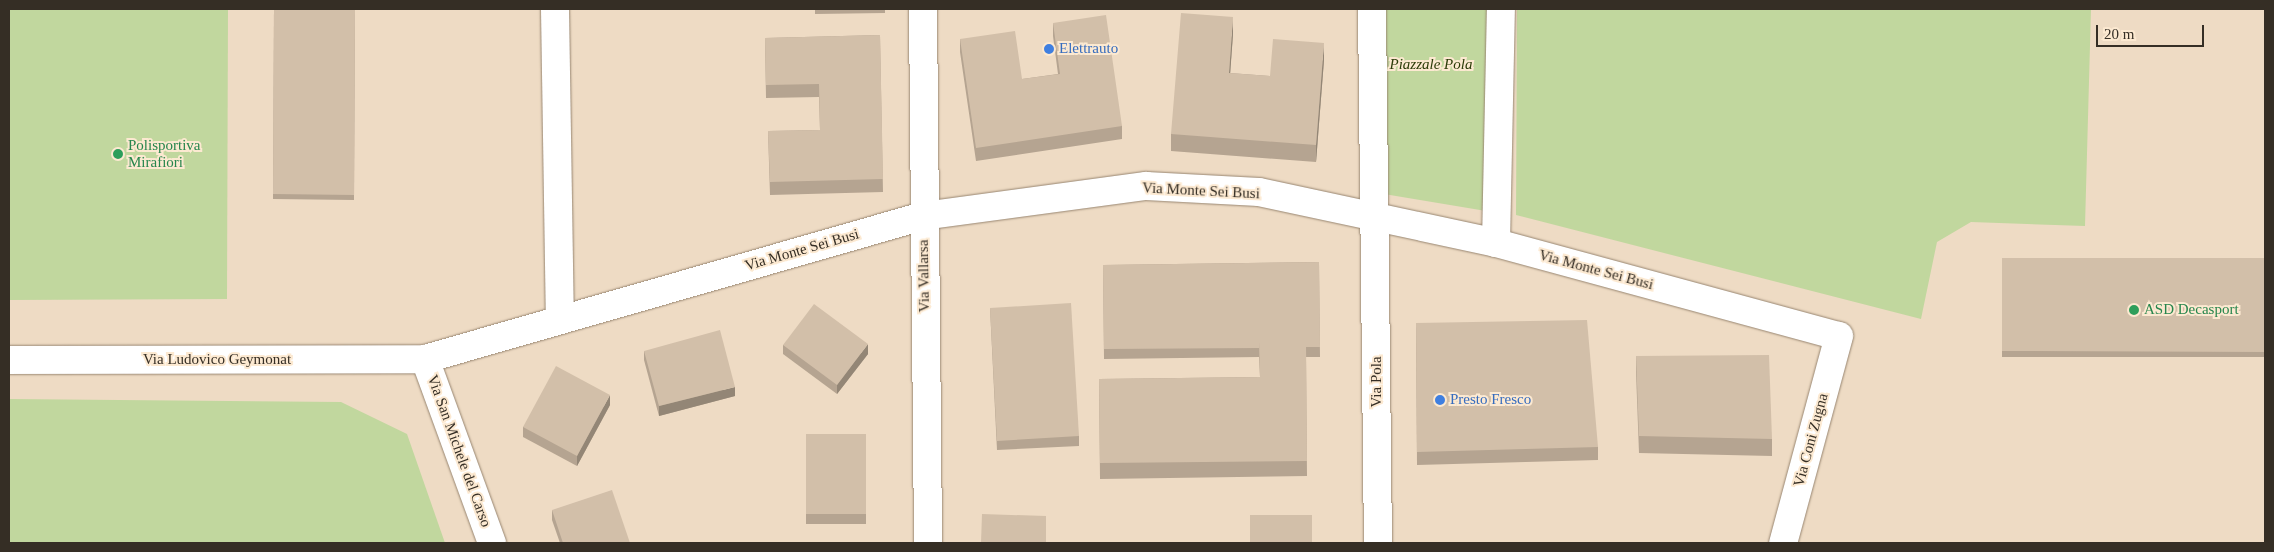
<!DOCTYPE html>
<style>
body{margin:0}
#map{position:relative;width:2274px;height:552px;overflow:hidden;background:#eedbc4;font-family:"Times New Roman",serif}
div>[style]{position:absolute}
.green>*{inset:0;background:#c1d79e}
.roads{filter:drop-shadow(0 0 1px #988671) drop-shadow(0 0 1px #988671)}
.street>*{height:28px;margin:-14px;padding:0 14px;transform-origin:14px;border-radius:14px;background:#fff}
.wall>*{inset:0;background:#b5a491}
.shaded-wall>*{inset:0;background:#938676}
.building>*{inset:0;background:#d2bfa9}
.dots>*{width:14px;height:14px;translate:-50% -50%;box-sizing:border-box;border:2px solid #fce9d1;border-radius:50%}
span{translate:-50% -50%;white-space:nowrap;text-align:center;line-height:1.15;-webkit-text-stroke:4px #fce9d1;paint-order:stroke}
.shop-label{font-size:15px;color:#366cbe}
.left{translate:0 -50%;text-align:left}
.park-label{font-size:15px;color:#2c3c09;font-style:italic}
.leisure-label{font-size:15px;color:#27864d}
.street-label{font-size:15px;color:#352e25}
.frame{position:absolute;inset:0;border:10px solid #352e25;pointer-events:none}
.scale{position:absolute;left:2096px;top:25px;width:108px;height:22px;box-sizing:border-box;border:2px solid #352e25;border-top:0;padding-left:6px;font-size:15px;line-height:18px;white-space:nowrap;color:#352e25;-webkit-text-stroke:4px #fce9d1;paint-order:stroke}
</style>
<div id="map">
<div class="green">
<i style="clip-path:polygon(9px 9px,228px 9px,227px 299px,9px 300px)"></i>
<i style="clip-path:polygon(1373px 9px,1487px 9px,1486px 211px,1384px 194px)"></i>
<i style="clip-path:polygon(1517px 9px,2091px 9px,2085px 226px,1971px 222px,1937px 242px,1921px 319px,1516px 215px)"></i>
<i style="clip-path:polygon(9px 399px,341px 402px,407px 434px,445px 543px,9px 543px)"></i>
</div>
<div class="roads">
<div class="street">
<i style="left:555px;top:9px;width:308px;rotate:89.1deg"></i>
<i style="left:923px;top:9px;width:534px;rotate:89.46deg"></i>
<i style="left:1372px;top:9px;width:534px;rotate:89.36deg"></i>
<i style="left:1496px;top:243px;width:234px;rotate:-88.8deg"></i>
<i style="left:425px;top:359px;width:196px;rotate:70deg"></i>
<i style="left:9px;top:360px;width:416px;rotate:-0.1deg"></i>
<i style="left:425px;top:359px;width:518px;rotate:-16.02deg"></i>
<i style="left:923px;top:216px;width:225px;rotate:-7.7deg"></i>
<i style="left:1146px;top:186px;width:113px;rotate:3deg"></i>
<i style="left:1259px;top:192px;width:242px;rotate:12.1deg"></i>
<i style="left:1496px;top:243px;width:355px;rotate:15.2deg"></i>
<i style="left:1839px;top:336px;width:214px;rotate:105.1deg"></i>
</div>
</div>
<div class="wall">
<i style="clip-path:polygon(274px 9px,355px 9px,354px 200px,273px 199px)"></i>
<i style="clip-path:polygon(815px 9px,885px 9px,885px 13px,815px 14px)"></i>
<i style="clip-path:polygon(1053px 23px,1122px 126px,1122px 139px,976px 161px,960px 52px,960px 39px,1022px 79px,1058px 74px,1053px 36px)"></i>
<i style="clip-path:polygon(1233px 34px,1230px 73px,1270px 76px,1324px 60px,1316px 162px,1171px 151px,1171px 134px)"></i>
<i style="clip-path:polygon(880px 35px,883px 192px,770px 195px,768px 131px,820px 130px,819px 97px,766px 98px,765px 38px)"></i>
<i style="clip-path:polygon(2002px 258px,2265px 258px,2265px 357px,2002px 357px)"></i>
<i style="clip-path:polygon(1319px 262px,1320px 357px,1306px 357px,1307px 476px,1100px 479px,1099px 379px,1260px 377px,1259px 357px,1104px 359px,1103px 265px)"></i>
<i style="clip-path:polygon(990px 308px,1079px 436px,1079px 446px,997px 450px)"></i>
<i style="clip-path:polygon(1416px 323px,1598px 447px,1598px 460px,1417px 465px)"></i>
<i style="clip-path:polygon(783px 345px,868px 354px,837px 394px,783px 354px)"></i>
<i style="clip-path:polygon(644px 351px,735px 396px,659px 416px,644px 360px)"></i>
<i style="clip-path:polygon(1636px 356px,1772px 439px,1772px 456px,1639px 453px,1636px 372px)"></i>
<i style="clip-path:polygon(610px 405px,577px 466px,523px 437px,523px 427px)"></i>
<i style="clip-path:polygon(806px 434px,866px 434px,866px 524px,806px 524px)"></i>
<i style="clip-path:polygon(552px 510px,630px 543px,560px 543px,552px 520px)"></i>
</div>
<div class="shaded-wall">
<i style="clip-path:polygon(1233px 17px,1233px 34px,1229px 90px,1229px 73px)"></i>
<i style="clip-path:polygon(1324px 43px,1324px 60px,1316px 162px,1316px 145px)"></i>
<i style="clip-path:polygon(868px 344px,868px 354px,837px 394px,837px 385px)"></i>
<i style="clip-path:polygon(735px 387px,735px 396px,659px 416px,659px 406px)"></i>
<i style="clip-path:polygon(610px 395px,610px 405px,577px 466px,577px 456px)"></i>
</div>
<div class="building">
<i style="clip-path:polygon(274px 9px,355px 9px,354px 195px,273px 194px)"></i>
<i style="clip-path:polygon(1181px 13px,1233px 17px,1229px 73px,1270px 76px,1273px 39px,1324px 43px,1316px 145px,1171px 134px)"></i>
<i style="clip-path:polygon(1106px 15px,1122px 126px,976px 148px,960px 39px,1015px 31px,1022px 79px,1060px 74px,1053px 23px)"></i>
<i style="clip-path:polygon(880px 35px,883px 179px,770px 182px,768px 131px,820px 130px,819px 84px,766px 85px,765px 38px)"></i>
<i style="clip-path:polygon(2002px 258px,2265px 258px,2265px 352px,2002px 351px)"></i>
<i style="clip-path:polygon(1319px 262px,1320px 347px,1306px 347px,1306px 342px,1259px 342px,1259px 348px,1104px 349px,1103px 265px)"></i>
<i style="clip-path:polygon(1071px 303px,1079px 436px,997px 441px,990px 308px)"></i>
<i style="clip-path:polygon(814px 304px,868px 344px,837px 385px,783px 345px)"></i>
<i style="clip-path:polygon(1587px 320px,1598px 447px,1417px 452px,1416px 323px)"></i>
<i style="clip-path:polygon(720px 330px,735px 387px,659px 406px,644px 351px)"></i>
<i style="clip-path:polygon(1259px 342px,1306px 342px,1307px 461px,1100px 463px,1099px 379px,1260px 377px)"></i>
<i style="clip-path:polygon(1769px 355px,1772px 439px,1639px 436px,1636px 356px)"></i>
<i style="clip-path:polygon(556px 366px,610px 395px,577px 456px,523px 427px)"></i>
<i style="clip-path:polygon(806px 434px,866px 434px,866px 514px,806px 514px)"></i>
<i style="clip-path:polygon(612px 490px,630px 543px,563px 543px,552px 510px)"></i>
<i style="clip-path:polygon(982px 514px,1046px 516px,1046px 543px,981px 543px)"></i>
<i style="clip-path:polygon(1250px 515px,1312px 515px,1312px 543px,1250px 543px)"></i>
</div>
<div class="dots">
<i style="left:1049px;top:49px;background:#3f7fe0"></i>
<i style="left:118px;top:154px;background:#2e9e5b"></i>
<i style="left:2134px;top:310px;background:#2e9e5b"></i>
<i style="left:1440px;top:400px;background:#3f7fe0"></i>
</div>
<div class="shop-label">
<span class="left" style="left:1059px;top:49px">Elettrauto</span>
<span class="left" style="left:1450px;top:400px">Presto Fresco</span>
</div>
<div class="park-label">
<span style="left:1431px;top:65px">Piazzale Pola</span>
</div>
<div class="leisure-label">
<span class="left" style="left:128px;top:154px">Polisportiva<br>Mirafiori</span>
<span class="left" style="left:2144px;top:310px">ASD Decasport</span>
</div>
<div class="street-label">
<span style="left:1201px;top:191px;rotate:3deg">Via Monte Sei Busi</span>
<span style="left:802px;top:250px;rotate:-16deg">Via Monte Sei Busi</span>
<span style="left:1596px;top:270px;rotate:15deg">Via Monte Sei Busi</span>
<span style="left:924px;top:276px;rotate:-91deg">Via Vallarsa</span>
<span style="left:217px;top:360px">Via Ludovico Geymonat</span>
<span style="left:1377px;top:382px;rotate:-90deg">Via Pola</span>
<span style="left:1811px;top:440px;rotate:-75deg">Via Coni Zugna</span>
<span style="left:459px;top:451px;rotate:70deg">Via San Michele del Carso</span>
</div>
<div class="frame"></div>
<div class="scale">20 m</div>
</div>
